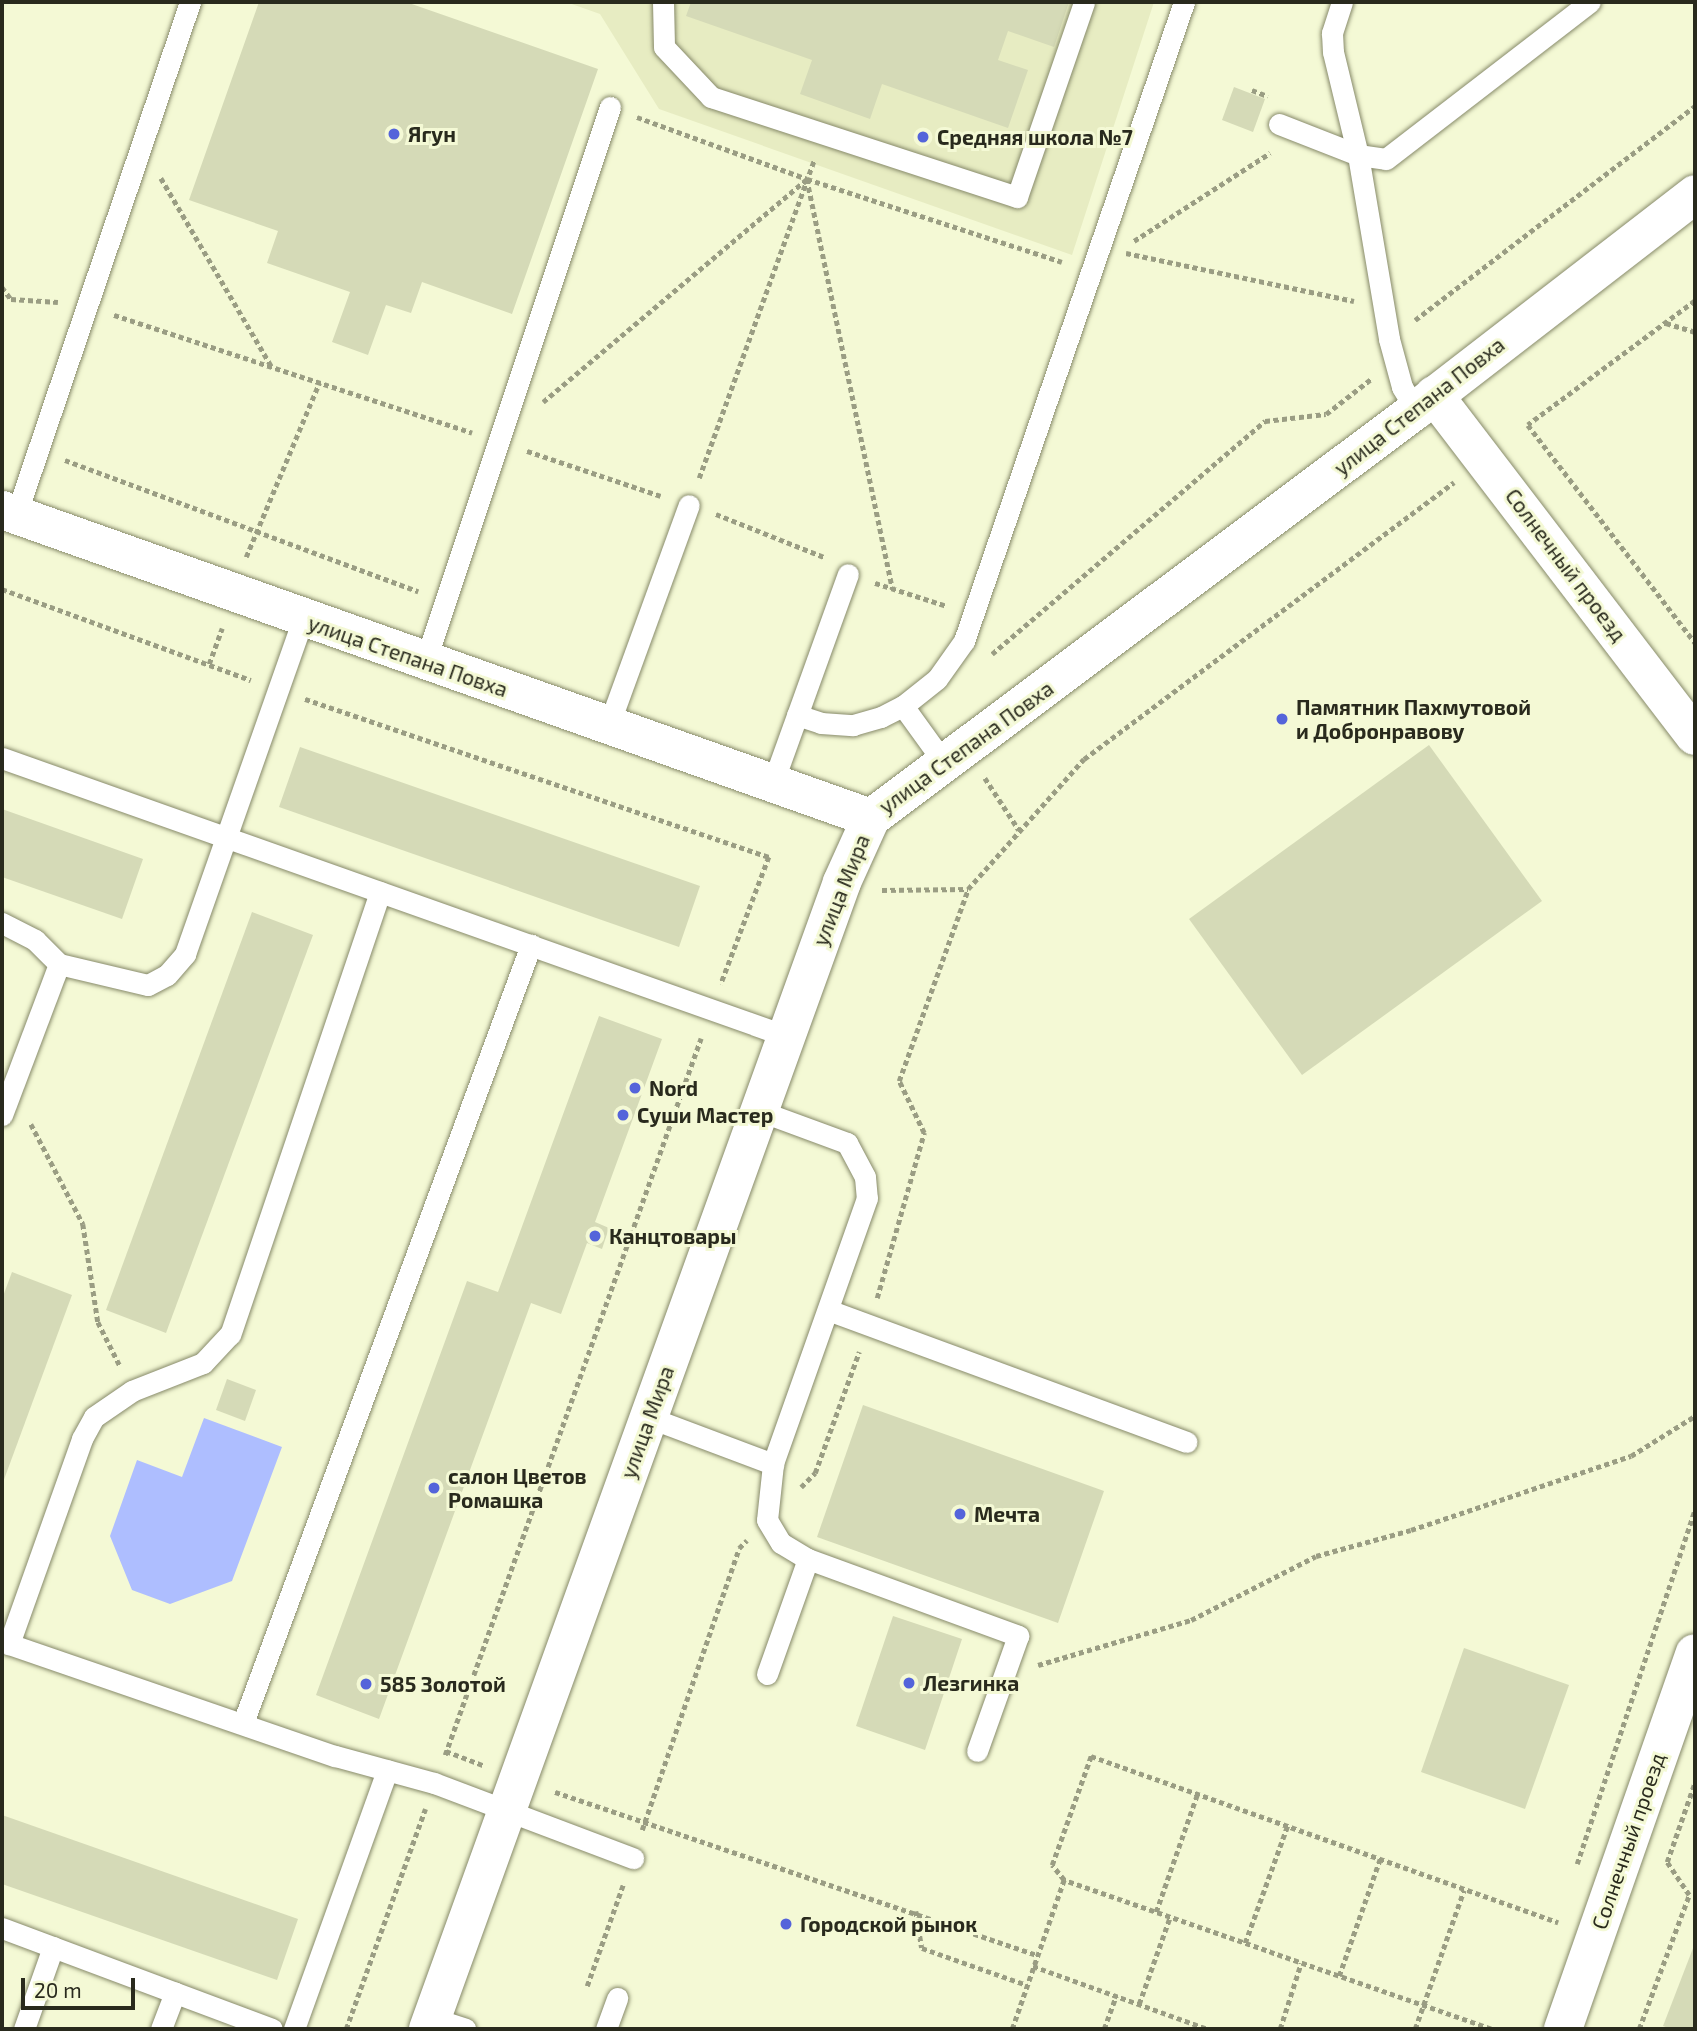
<!DOCTYPE html>
<meta charset="utf-8">
<style>
body{margin:0}
#map{position:relative;width:1697px;height:2031px;overflow:hidden;background:#f4f9d5;font-family:"Exo 2",sans-serif}
div>[style]{position:absolute}
.built>*{inset:0;background:#e7ecc2}
.green>*{inset:0;background:#aebeff}
.building>*{inset:0;background:#d5dab7}
.path>*{height:4.5px;margin-top:-2.25px;transform-origin:0;background:repeating-linear-gradient(90deg,#9a9d83 0 5px,transparent 0 8.5px)}
.roads{filter:drop-shadow(0 0 2px #878a6a) drop-shadow(0 0 2px #878a6a)}
.service>*{height:21px;margin:-10.5px;padding:0 10.5px;transform-origin:10.5px;border-radius:10.5px;background:#fff}
.tertiary>*{height:38px;margin:-19px;padding:0 19px;transform-origin:19px;border-radius:19px;background:#fff}
.dots>*{width:19px;height:19px;translate:-50% -50%;box-sizing:border-box;border:4px solid #f4f9d5;border-radius:50%}
span{translate:-50% -50%;white-space:nowrap;text-align:center;line-height:1.15;-webkit-text-stroke:6px #f4f9d5;paint-order:stroke}
.poi-label{font-size:21px;color:#292a1d;font-weight:700}
.left{translate:0 -50%;text-align:left}
.street-label{font-size:21px;color:#292a1d}
.frame{position:absolute;inset:0;border:4px solid #292a1d;pointer-events:none}
.scale{position:absolute;left:21px;top:1978px;width:114px;height:32px;box-sizing:border-box;border:4px solid #292a1d;border-top:0;padding-left:9px;font-size:21px;line-height:24px;white-space:nowrap;color:#292a1d;-webkit-text-stroke:5px #f4f9d5;paint-order:stroke}
</style>
<div id="map">
<div class="built">
<i style="clip-path:polygon(566px 2px,1154px 2px,1072px 255px,659px 109px,600px 14px)"></i>
</div>
<div class="green">
<i style="clip-path:polygon(204px 1418px,282px 1447px,232px 1581px,170px 1604px,132px 1590px,110px 1536px,137px 1460px,182px 1477px)"></i>
</div>
<div class="building">
<i style="clip-path:polygon(259px 2px,406px 2px,598px 69px,512px 314px,422px 282px,411px 313px,386px 305px,368px 355px,332px 342px,350px 292px,267px 263px,278px 231px,189px 200px)"></i>
<i style="clip-path:polygon(691px 2px,1069px 2px,1054px 47px,1008px 31px,998px 60px,1028px 70px,1008px 128px,882px 84px,870px 119px,800px 94px,812px 60px,686px 16px)"></i>
<i style="clip-path:polygon(1234px 87px,1265px 99px,1253px 132px,1222px 120px)"></i>
<i style="clip-path:polygon(1429px 745px,1542px 901px,1302px 1075px,1189px 919px)"></i>
<i style="clip-path:polygon(300px 747px,700px 886px,679px 947px,279px 807px)"></i>
<i style="clip-path:polygon(2px 809px,143px 859px,122px 919px,2px 877px)"></i>
<i style="clip-path:polygon(252px 912px,313px 935px,166px 1333px,106px 1310px)"></i>
<i style="clip-path:polygon(599px 1016px,662px 1039px,595px 1222px,609px 1228px,602px 1249px,587px 1243px,561px 1314px,531px 1303px,379px 1719px,316px 1695px,467px 1281px,498px 1292px)"></i>
<i style="clip-path:polygon(12px 1272px,72px 1295px,2px 1485px,2px 1299px)"></i>
<i style="clip-path:polygon(227px 1379px,256px 1390px,245px 1421px,216px 1410px)"></i>
<i style="clip-path:polygon(863px 1405px,1104px 1491px,1058px 1623px,817px 1537px)"></i>
<i style="clip-path:polygon(893px 1616px,962px 1639px,925px 1750px,856px 1726px)"></i>
<i style="clip-path:polygon(1464px 1648px,1569px 1685px,1525px 1809px,1421px 1772px)"></i>
<i style="clip-path:polygon(2px 1815px,298px 1919px,277px 1980px,2px 1884px)"></i>
<i style="clip-path:polygon(1695px 1943px,1695px 2029px,1671px 2029px,1663px 2026px)"></i>
</div>
<div class="path">
<i style="left:1252px;top:90px;width:17px;rotate:21deg"></i>
<i style="left:637px;top:117px;width:181px;rotate:20deg"></i>
<i style="left:807px;top:179px;width:268px;rotate:18deg"></i>
<i style="left:161px;top:178px;width:219px;rotate:59.6deg"></i>
<i style="left:1134px;top:241px;width:162px;rotate:-32.9deg"></i>
<i style="left:1126px;top:253px;width:233px;rotate:11.9deg"></i>
<i style="left:2px;top:287px;width:15px;rotate:53deg"></i>
<i style="left:11px;top:299px;width:47px;rotate:3.7deg"></i>
<i style="left:1695px;top:301px;width:208px;rotate:143.4deg"></i>
<i style="left:1528px;top:425px;width:275px;rotate:52.5deg"></i>
<i style="left:114px;top:315px;width:377px;rotate:18.2deg"></i>
<i style="left:1415px;top:320px;width:352px;rotate:-37.4deg"></i>
<i style="left:1666px;top:323px;width:30px;rotate:17deg"></i>
<i style="left:543px;top:402px;width:346px;rotate:-40.2deg"></i>
<i style="left:807px;top:179px;width:419px;rotate:78.2deg"></i>
<i style="left:527px;top:451px;width:141px;rotate:18.6deg"></i>
<i style="left:65px;top:460px;width:377px;rotate:20.4deg"></i>
<i style="left:699px;top:478px;width:338px;rotate:-70.1deg"></i>
<i style="left:716px;top:514px;width:116px;rotate:21.7deg"></i>
<i style="left:246px;top:557px;width:189px;rotate:-67.2deg"></i>
<i style="left:875px;top:583px;width:76px;rotate:17.7deg"></i>
<i style="left:2px;top:589px;width:265px;rotate:20.1deg"></i>
<i style="left:992px;top:654px;width:359px;rotate:-40.5deg"></i>
<i style="left:1265px;top:421px;width:61px;rotate:-6.5deg"></i>
<i style="left:1326px;top:414px;width:57px;rotate:-37.9deg"></i>
<i style="left:209px;top:664px;width:38px;rotate:-70deg"></i>
<i style="left:305px;top:699px;width:490px;rotate:18.8deg"></i>
<i style="left:769px;top:857px;width:136px;rotate:110.7deg"></i>
<i style="left:985px;top:778px;width:62px;rotate:56.8deg"></i>
<i style="left:882px;top:890px;width:86px;rotate:-0.7deg"></i>
<i style="left:31px;top:1124px;width:113px;rotate:62.5deg"></i>
<i style="left:83px;top:1224px;width:99px;rotate:81.3deg"></i>
<i style="left:98px;top:1322px;width:49px;rotate:63.4deg"></i>
<i style="left:877px;top:1298px;width:172px;rotate:-74.1deg"></i>
<i style="left:924px;top:1133px;width:58px;rotate:-115.7deg"></i>
<i style="left:899px;top:1081px;width:204px;rotate:-70.2deg"></i>
<i style="left:968px;top:889px;width:174px;rotate:-48.3deg"></i>
<i style="left:1084px;top:759px;width:462px;rotate:-36.8deg"></i>
<i style="left:801px;top:1487px;width:20px;rotate:-45deg"></i>
<i style="left:815px;top:1473px;width:129px;rotate:-70deg"></i>
<i style="left:1038px;top:1665px;width:159px;rotate:-16.4deg"></i>
<i style="left:1191px;top:1620px;width:140px;rotate:-27.1deg"></i>
<i style="left:1316px;top:1556px;width:98px;rotate:-15.3deg"></i>
<i style="left:1411px;top:1530px;width:232px;rotate:-18.6deg"></i>
<i style="left:1631px;top:1456px;width:75px;rotate:-32deg"></i>
<i style="left:446px;top:1751px;width:42px;rotate:21deg"></i>
<i style="left:445px;top:1755px;width:761px;rotate:-70.35deg"></i>
<i style="left:555px;top:1792px;width:509px;rotate:18.68deg"></i>
<i style="left:642px;top:1830px;width:298px;rotate:-71deg"></i>
<i style="left:739px;top:1548px;width:11px;rotate:-45deg"></i>
<i style="left:1577px;top:1864px;width:373px;rotate:-71.6deg"></i>
<i style="left:916px;top:1911px;width:37px;rotate:81deg"></i>
<i style="left:922px;top:1948px;width:111px;rotate:19.4deg"></i>
<i style="left:1156px;top:1912px;width:127px;rotate:-70.7deg"></i>
<i style="left:1245px;top:1943px;width:127px;rotate:-70.1deg"></i>
<i style="left:1033px;top:1966px;width:186px;rotate:19.8deg"></i>
<i style="left:1339px;top:1976px;width:124px;rotate:-70.7deg"></i>
<i style="left:587px;top:1986px;width:107px;rotate:-70.4deg"></i>
<i style="left:1139px;top:2004px;width:92px;rotate:-70.4deg"></i>
<i style="left:346px;top:2029px;width:234px;rotate:-70.2deg"></i>
<i style="left:1012px;top:2029px;width:158px;rotate:-70.8deg"></i>
<i style="left:1104px;top:2029px;width:35px;rotate:-70deg"></i>
<i style="left:1280px;top:2029px;width:69px;rotate:-72.3deg"></i>
<i style="left:1415px;top:2029px;width:147px;rotate:-70.6deg"></i>
<i style="left:1491px;top:2029px;width:452px;rotate:-160.8deg"></i>
<i style="left:1064px;top:1880px;width:19px;rotate:-129deg"></i>
<i style="left:1052px;top:1865px;width:116px;rotate:-70.3deg"></i>
<i style="left:1091px;top:1756px;width:496px;rotate:19.6deg"></i>
<i style="left:1639px;top:2029px;width:143px;rotate:-69.5deg"></i>
<i style="left:1689px;top:1895px;width:40px;rotate:-124deg"></i>
<i style="left:1667px;top:1862px;width:85px;rotate:-70.7deg"></i>
</div>
<div class="roads">
<div class="service">
<i style="left:663px;top:2px;width:45px;rotate:88.7deg"></i>
<i style="left:664px;top:47px;width:69px;rotate:46.8deg"></i>
<i style="left:711px;top:97px;width:322px;rotate:18.1deg"></i>
<i style="left:1017px;top:197px;width:206px;rotate:-71deg"></i>
<i style="left:1342px;top:2px;width:33px;rotate:108deg"></i>
<i style="left:1332px;top:33px;width:19px;rotate:87deg"></i>
<i style="left:1333px;top:52px;width:106px;rotate:76.4deg"></i>
<i style="left:1358px;top:155px;width:187px;rotate:80.4deg"></i>
<i style="left:1389px;top:339px;width:50px;rotate:74.8deg"></i>
<i style="left:1402px;top:387px;width:27px;rotate:59deg"></i>
<i style="left:1279px;top:124px;width:85px;rotate:21.4deg"></i>
<i style="left:1358px;top:155px;width:28px;rotate:8deg"></i>
<i style="left:1386px;top:159px;width:257px;rotate:-37.6deg"></i>
<i style="left:16px;top:515px;width:542px;rotate:-71.26deg"></i>
<i style="left:425px;top:662px;width:585px;rotate:-71.57deg"></i>
<i style="left:903px;top:706px;width:72px;rotate:54.1deg"></i>
<i style="left:797px;top:715px;width:25px;rotate:18deg"></i>
<i style="left:821px;top:723px;width:32px;rotate:4deg"></i>
<i style="left:853px;top:725px;width:29px;rotate:-16deg"></i>
<i style="left:881px;top:717px;width:25px;rotate:-27deg"></i>
<i style="left:903px;top:706px;width:43px;rotate:-38.5deg"></i>
<i style="left:937px;top:679px;width:47px;rotate:-54.6deg"></i>
<i style="left:964px;top:641px;width:676px;rotate:-71deg"></i>
<i style="left:608px;top:727px;width:236px;rotate:-70deg"></i>
<i style="left:2px;top:758px;width:832px;rotate:19.52deg"></i>
<i style="left:772px;top:785px;width:224px;rotate:-70.2deg"></i>
<i style="left:380px;top:892px;width:467px;rotate:108.7deg"></i>
<i style="left:230px;top:1334px;width:40px;rotate:133deg"></i>
<i style="left:203px;top:1363px;width:76px;rotate:158.5deg"></i>
<i style="left:132px;top:1391px;width:46px;rotate:145.6deg"></i>
<i style="left:94px;top:1417px;width:25px;rotate:119deg"></i>
<i style="left:82px;top:1439px;width:218px;rotate:109.6deg"></i>
<i style="left:9px;top:1644px;width:345px;rotate:19deg"></i>
<i style="left:335px;top:1756px;width:103px;rotate:15.3deg"></i>
<i style="left:434px;top:1783px;width:213px;rotate:20.7deg"></i>
<i style="left:2px;top:923px;width:37px;rotate:27deg"></i>
<i style="left:35px;top:940px;width:34px;rotate:45deg"></i>
<i style="left:760px;top:1111px;width:93px;rotate:20.2deg"></i>
<i style="left:847px;top:1143px;width:38px;rotate:62deg"></i>
<i style="left:865px;top:1177px;width:21px;rotate:85deg"></i>
<i style="left:867px;top:1198px;width:282px;rotate:109.5deg"></i>
<i style="left:773px;top:1464px;width:56px;rotate:96.1deg"></i>
<i style="left:767px;top:1520px;width:27px;rotate:59deg"></i>
<i style="left:781px;top:1543px;width:31px;rotate:31deg"></i>
<i style="left:808px;top:1559px;width:224px;rotate:20.1deg"></i>
<i style="left:1018px;top:1636px;width:122px;rotate:109.6deg"></i>
<i style="left:2px;top:1115px;width:161px;rotate:-69.3deg"></i>
<i style="left:59px;top:964px;width:91px;rotate:13.3deg"></i>
<i style="left:148px;top:985px;width:21px;rotate:-28deg"></i>
<i style="left:167px;top:975px;width:28px;rotate:-49deg"></i>
<i style="left:185px;top:954px;width:355px;rotate:-70.6deg"></i>
<i style="left:828px;top:1310px;width:382px;rotate:20.2deg"></i>
<i style="left:648px;top:1417px;width:134px;rotate:20.6deg"></i>
<i style="left:767px;top:1674px;width:122px;rotate:-70.4deg"></i>
<i style="left:243px;top:1723px;width:830px;rotate:-69.69deg"></i>
<i style="left:2px;top:1928px;width:288px;rotate:20.5deg"></i>
<i style="left:432px;top:2018px;width:35px;rotate:18deg"></i>
<i style="left:24px;top:2029px;width:87px;rotate:-70.5deg"></i>
<i style="left:161px;top:2029px;width:39px;rotate:-69deg"></i>
<i style="left:294px;top:2029px;width:275px;rotate:-70.2deg"></i>
<i style="left:606px;top:2029px;width:33px;rotate:-70deg"></i>
</div>
<div class="tertiary">
<i style="left:1434px;top:395px;width:429px;rotate:52.6deg"></i>
<i style="left:2px;top:510px;width:922px;rotate:19.52deg"></i>
<i style="left:428px;top:2029px;width:1219px;rotate:-70.15deg"></i>
<i style="left:842px;top:882px;width:70px;rotate:-65.6deg"></i>
<i style="left:871px;top:818px;width:681px;rotate:-36.82deg"></i>
<i style="left:1416px;top:410px;width:353px;rotate:-37.7deg"></i>
<i style="left:1563px;top:2029px;width:398px;rotate:-70.7deg"></i>
</div>
</div>
<div class="dots">
<i style="left:394px;top:134px;background:#5464da"></i>
<i style="left:923px;top:137px;background:#5464da"></i>
<i style="left:1282px;top:719px;background:#5464da"></i>
<i style="left:635px;top:1088px;background:#5464da"></i>
<i style="left:623px;top:1115px;background:#5464da"></i>
<i style="left:595px;top:1236px;background:#5464da"></i>
<i style="left:434px;top:1488px;background:#5464da"></i>
<i style="left:960px;top:1514px;background:#5464da"></i>
<i style="left:909px;top:1683px;background:#5464da"></i>
<i style="left:366px;top:1684px;background:#5464da"></i>
<i style="left:786px;top:1924px;background:#5464da"></i>
</div>
<div class="poi-label">
<span class="left" style="left:408px;top:134px">Ягун</span>
<span class="left" style="left:937px;top:137px">Средняя школа №7</span>
<span class="left" style="left:1296px;top:719px">Памятник Пахмутовой<br>и Добронравову</span>
<span class="left" style="left:649px;top:1088px">Nord</span>
<span class="left" style="left:637px;top:1115px">Суши Мастер</span>
<span class="left" style="left:609px;top:1236px">Канцтовары</span>
<span class="left" style="left:448px;top:1488px">салон Цветов<br>Ромашка</span>
<span class="left" style="left:974px;top:1514px">Мечта</span>
<span class="left" style="left:923px;top:1683px">Лезгинка</span>
<span class="left" style="left:380px;top:1684px">585 Золотой</span>
<span class="left" style="left:800px;top:1924px">Городской рынок</span>
</div>
<div class="street-label">
<span style="left:1419px;top:406px;rotate:-38deg">улица Степана Повха</span>
<span style="left:1566px;top:565px;rotate:53deg">Солнечный проезд</span>
<span style="left:408px;top:656px;rotate:19deg">улица Степана Повха</span>
<span style="left:966px;top:747px;rotate:-36deg">улица Степана Повха</span>
<span style="left:841px;top:890px;rotate:-68deg">улица Мира</span>
<span style="left:647px;top:1422px;rotate:-70deg">улица Мира</span>
<span style="left:1628px;top:1841px;rotate:-71deg">Солнечный проезд</span>
</div>
<div class="frame"></div>
<div class="scale">20 m</div>
</div>
